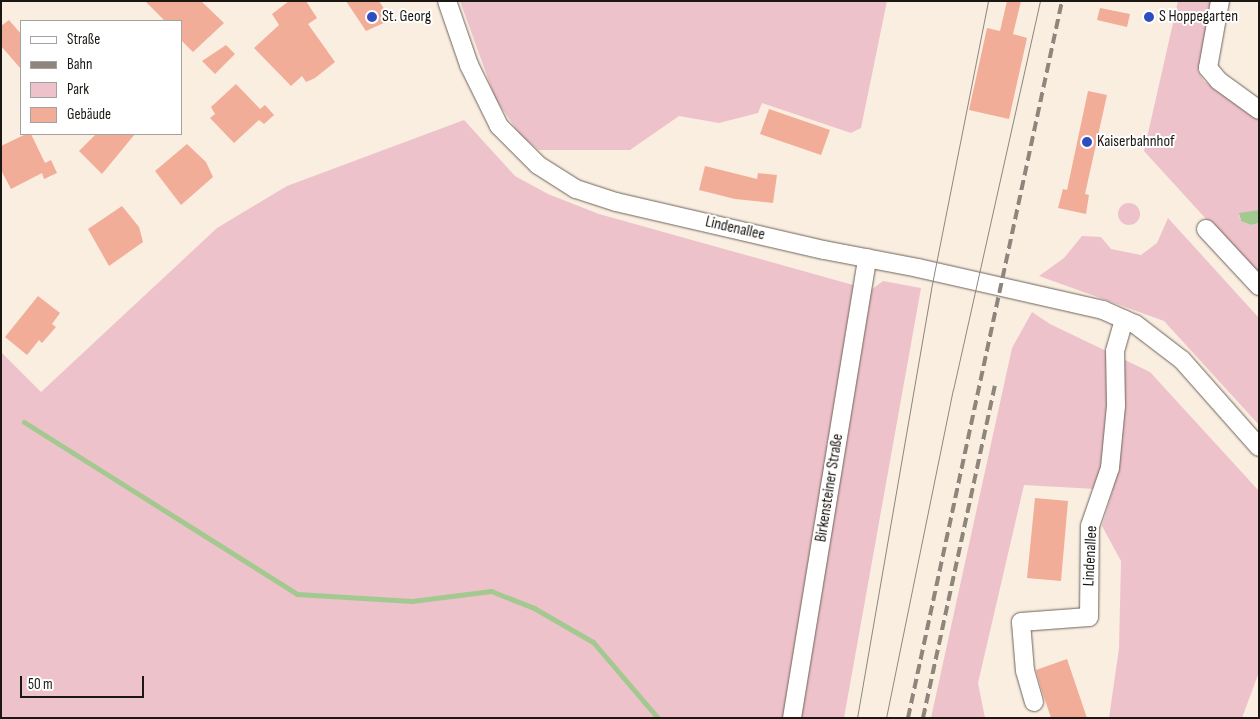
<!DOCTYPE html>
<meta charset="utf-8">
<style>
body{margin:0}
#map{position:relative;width:1260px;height:719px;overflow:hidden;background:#faeee1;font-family:"Sofia Sans Condensed",sans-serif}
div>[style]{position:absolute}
.green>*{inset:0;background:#eec2cb}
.round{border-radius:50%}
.water>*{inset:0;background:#a3c990}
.stream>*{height:5px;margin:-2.5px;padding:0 2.5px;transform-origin:2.5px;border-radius:2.5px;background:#a3c990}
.building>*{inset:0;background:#f2ad98}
.roads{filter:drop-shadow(0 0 1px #6e6358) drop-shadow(0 0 1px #6e6358)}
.minor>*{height:18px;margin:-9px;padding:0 9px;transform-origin:9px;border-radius:9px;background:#fff}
.tram>*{height:1px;margin:-0.5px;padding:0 0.5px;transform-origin:0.5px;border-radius:0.5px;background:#8e867c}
.rail>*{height:4px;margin-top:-2px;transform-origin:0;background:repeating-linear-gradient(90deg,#8e867c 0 10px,transparent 0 15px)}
.dots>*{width:14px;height:14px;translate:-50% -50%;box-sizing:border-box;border:2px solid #fff;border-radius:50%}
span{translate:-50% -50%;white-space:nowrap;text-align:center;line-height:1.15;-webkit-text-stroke:4px #fff;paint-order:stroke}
.poi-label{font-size:16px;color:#1b1712}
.left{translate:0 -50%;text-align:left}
.street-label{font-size:16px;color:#1b1712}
.frame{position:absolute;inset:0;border:2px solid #1b1712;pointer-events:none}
.legend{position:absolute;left:20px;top:20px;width:162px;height:115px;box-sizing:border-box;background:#fff;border:1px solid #a4a2a0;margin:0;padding:6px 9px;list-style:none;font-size:15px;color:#1b1712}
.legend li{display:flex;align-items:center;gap:10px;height:25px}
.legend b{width:25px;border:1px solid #a4a2a0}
.scale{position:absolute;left:20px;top:676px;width:124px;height:22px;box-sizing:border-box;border:2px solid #1b1712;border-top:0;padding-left:6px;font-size:15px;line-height:18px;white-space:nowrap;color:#1b1712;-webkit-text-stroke:4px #fff;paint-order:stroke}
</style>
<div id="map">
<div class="green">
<i style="clip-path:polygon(460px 1px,887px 1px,861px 128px,851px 133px,762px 103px,758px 113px,719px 123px,679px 116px,630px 150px,539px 150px,520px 135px,495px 98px)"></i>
<i style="clip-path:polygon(1178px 1px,1213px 1px,1198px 71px,1204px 81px,1259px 120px,1259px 210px,1239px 215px,1241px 221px,1251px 225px,1259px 223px,1259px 277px,1144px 151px)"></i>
<i style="clip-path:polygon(464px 120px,515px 176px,548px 194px,599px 214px,871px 290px,883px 281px,921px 288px,844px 718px,1px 718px,1px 352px,41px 392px,217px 228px,287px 186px)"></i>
<i class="round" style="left:1118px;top:203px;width:22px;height:22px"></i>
<i style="clip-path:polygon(1168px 218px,1259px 318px,1259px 425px,1164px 321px,1039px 276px,1064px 258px,1082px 236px,1101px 237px,1111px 249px,1141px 255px,1157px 243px)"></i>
<i style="clip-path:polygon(1032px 312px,1050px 324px,1150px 372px,1259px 491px,1259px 672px,1242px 718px,1109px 718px,1119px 648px,1121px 561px,1102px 526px,1113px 490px,1024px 485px,978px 683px,985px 718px,931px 718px,1012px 348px)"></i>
</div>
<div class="water">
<i style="clip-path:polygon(1259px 210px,1259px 223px,1251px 225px,1241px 221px,1239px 213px)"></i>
</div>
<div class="stream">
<i style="left:24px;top:422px;width:323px;rotate:32.2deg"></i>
<i style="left:297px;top:594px;width:115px;rotate:3.5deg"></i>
<i style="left:412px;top:601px;width:80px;rotate:-7.2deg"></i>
<i style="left:491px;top:591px;width:46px;rotate:21.6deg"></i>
<i style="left:534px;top:608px;width:68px;rotate:30deg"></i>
<i style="left:593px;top:642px;width:100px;rotate:49.5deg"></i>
</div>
<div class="building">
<i style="clip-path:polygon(145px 1px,201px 1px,224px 23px,193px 52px,181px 40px,181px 21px,165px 21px)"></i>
<i style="clip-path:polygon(289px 1px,306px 1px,317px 18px,308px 24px,335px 62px,315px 78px,306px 82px,302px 76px,291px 86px,254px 48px,279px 25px,272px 14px)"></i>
<i style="clip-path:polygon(346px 1px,379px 1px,389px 16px,386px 18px,388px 21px,366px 31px)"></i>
<i style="clip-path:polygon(1007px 1px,1021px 1px,1013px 34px,1027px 38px,1009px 119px,969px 110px,987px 28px,1000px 31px)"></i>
<i style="clip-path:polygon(1100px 8px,1130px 14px,1127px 27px,1097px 20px)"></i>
<i style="clip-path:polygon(9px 20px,21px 34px,21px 69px,1px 46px,1px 26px)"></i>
<i style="clip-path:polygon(226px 45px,235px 54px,215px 74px,202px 61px)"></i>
<i style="clip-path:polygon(236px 84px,260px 109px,265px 105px,274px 115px,264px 124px,259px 120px,234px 143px,210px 118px,215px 114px,211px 107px)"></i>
<i style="clip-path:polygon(1088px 91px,1107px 95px,1085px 194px,1089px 195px,1086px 214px,1058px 208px,1063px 189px,1067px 190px)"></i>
<i style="clip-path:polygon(769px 109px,830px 130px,821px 155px,760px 134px)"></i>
<i style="clip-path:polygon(26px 134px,31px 134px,45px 163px,51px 160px,57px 173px,44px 179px,42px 173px,11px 189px,1px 170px,1px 146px)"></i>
<i style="clip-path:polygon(96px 134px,135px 134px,102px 174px,79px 151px)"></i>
<i style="clip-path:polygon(187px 144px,206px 162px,213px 177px,181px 205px,155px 171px)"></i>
<i style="clip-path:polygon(705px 166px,757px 179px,758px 173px,777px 175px,773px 203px,735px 199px,699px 190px)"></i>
<i style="clip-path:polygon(122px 206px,139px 227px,143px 242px,109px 266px,88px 229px)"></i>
<i style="clip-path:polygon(38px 296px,60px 313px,52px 324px,56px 327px,42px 343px,39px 340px,27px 355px,5px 337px)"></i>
<i style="clip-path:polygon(1035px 498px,1068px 501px,1061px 581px,1027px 578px)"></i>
<i style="clip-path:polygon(1067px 659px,1087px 718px,1051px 718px,1041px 688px,1036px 670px)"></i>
</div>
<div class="roads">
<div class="minor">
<i style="left:447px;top:1px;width:68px;rotate:71deg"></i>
<i style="left:469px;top:65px;width:68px;rotate:63.8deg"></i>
<i style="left:499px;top:126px;width:55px;rotate:45deg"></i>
<i style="left:538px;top:165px;width:45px;rotate:32.3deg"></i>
<i style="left:576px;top:189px;width:42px;rotate:18deg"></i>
<i style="left:616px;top:202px;width:213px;rotate:13deg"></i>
<i style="left:824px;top:250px;width:96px;rotate:10.8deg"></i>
<i style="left:918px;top:268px;width:190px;rotate:12.8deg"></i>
<i style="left:1103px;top:310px;width:35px;rotate:24deg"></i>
<i style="left:1135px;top:324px;width:59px;rotate:37.5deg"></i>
<i style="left:1182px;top:360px;width:116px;rotate:48.5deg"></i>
<i style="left:1220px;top:1px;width:68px;rotate:100.2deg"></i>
<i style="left:1208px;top:68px;width:17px;rotate:50deg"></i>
<i style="left:1219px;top:81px;width:49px;rotate:35.9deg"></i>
<i style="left:1206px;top:229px;width:78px;rotate:47.1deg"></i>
<i style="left:1034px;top:702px;width:32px;rotate:-106deg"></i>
<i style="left:1025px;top:671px;width:49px;rotate:-94.7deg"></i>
<i style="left:1021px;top:622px;width:68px;rotate:-4.2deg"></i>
<i style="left:1089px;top:617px;width:91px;rotate:-89.4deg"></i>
<i style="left:1090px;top:526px;width:61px;rotate:-71deg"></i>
<i style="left:1110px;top:468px;width:62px;rotate:-84.5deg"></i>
<i style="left:1116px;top:406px;width:55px;rotate:-91deg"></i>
<i style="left:1115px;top:351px;width:33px;rotate:-74deg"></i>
<i style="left:792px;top:718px;width:466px;rotate:-80.7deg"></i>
</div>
</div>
<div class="tram">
<i style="left:857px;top:718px;width:435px;rotate:-80.2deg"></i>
<i style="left:931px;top:289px;width:294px;rotate:-78.8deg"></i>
<i style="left:886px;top:718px;width:335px;rotate:-78.5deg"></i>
<i style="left:953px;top:390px;width:399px;rotate:-77.4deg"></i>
</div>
<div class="rail">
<i style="left:908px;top:718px;width:733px;rotate:-77.88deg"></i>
<i style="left:923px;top:718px;width:340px;rotate:-77.8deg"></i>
</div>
<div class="dots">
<i style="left:372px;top:17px;background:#2d4ebe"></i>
<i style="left:1149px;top:17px;background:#2d4ebe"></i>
<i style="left:1087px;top:142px;background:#2d4ebe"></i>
</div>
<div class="poi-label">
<span class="left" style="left:382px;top:17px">St. Georg</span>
<span class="left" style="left:1159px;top:17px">S Hoppegarten</span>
<span class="left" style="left:1097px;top:142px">Kaiserbahnhof</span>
</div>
<div class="street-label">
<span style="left:735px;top:229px;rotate:13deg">Lindenallee</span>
<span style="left:830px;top:488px;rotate:-81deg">Birkensteiner Straße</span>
<span style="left:1091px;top:556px;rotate:-87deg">Lindenallee</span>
</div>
<div class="frame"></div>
<ul class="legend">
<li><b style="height:6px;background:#fff"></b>Straße</li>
<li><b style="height:6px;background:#8e867c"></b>Bahn</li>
<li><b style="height:14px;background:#eec2cb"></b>Park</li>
<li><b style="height:14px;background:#f2ad98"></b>Gebäude</li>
</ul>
<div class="scale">50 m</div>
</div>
